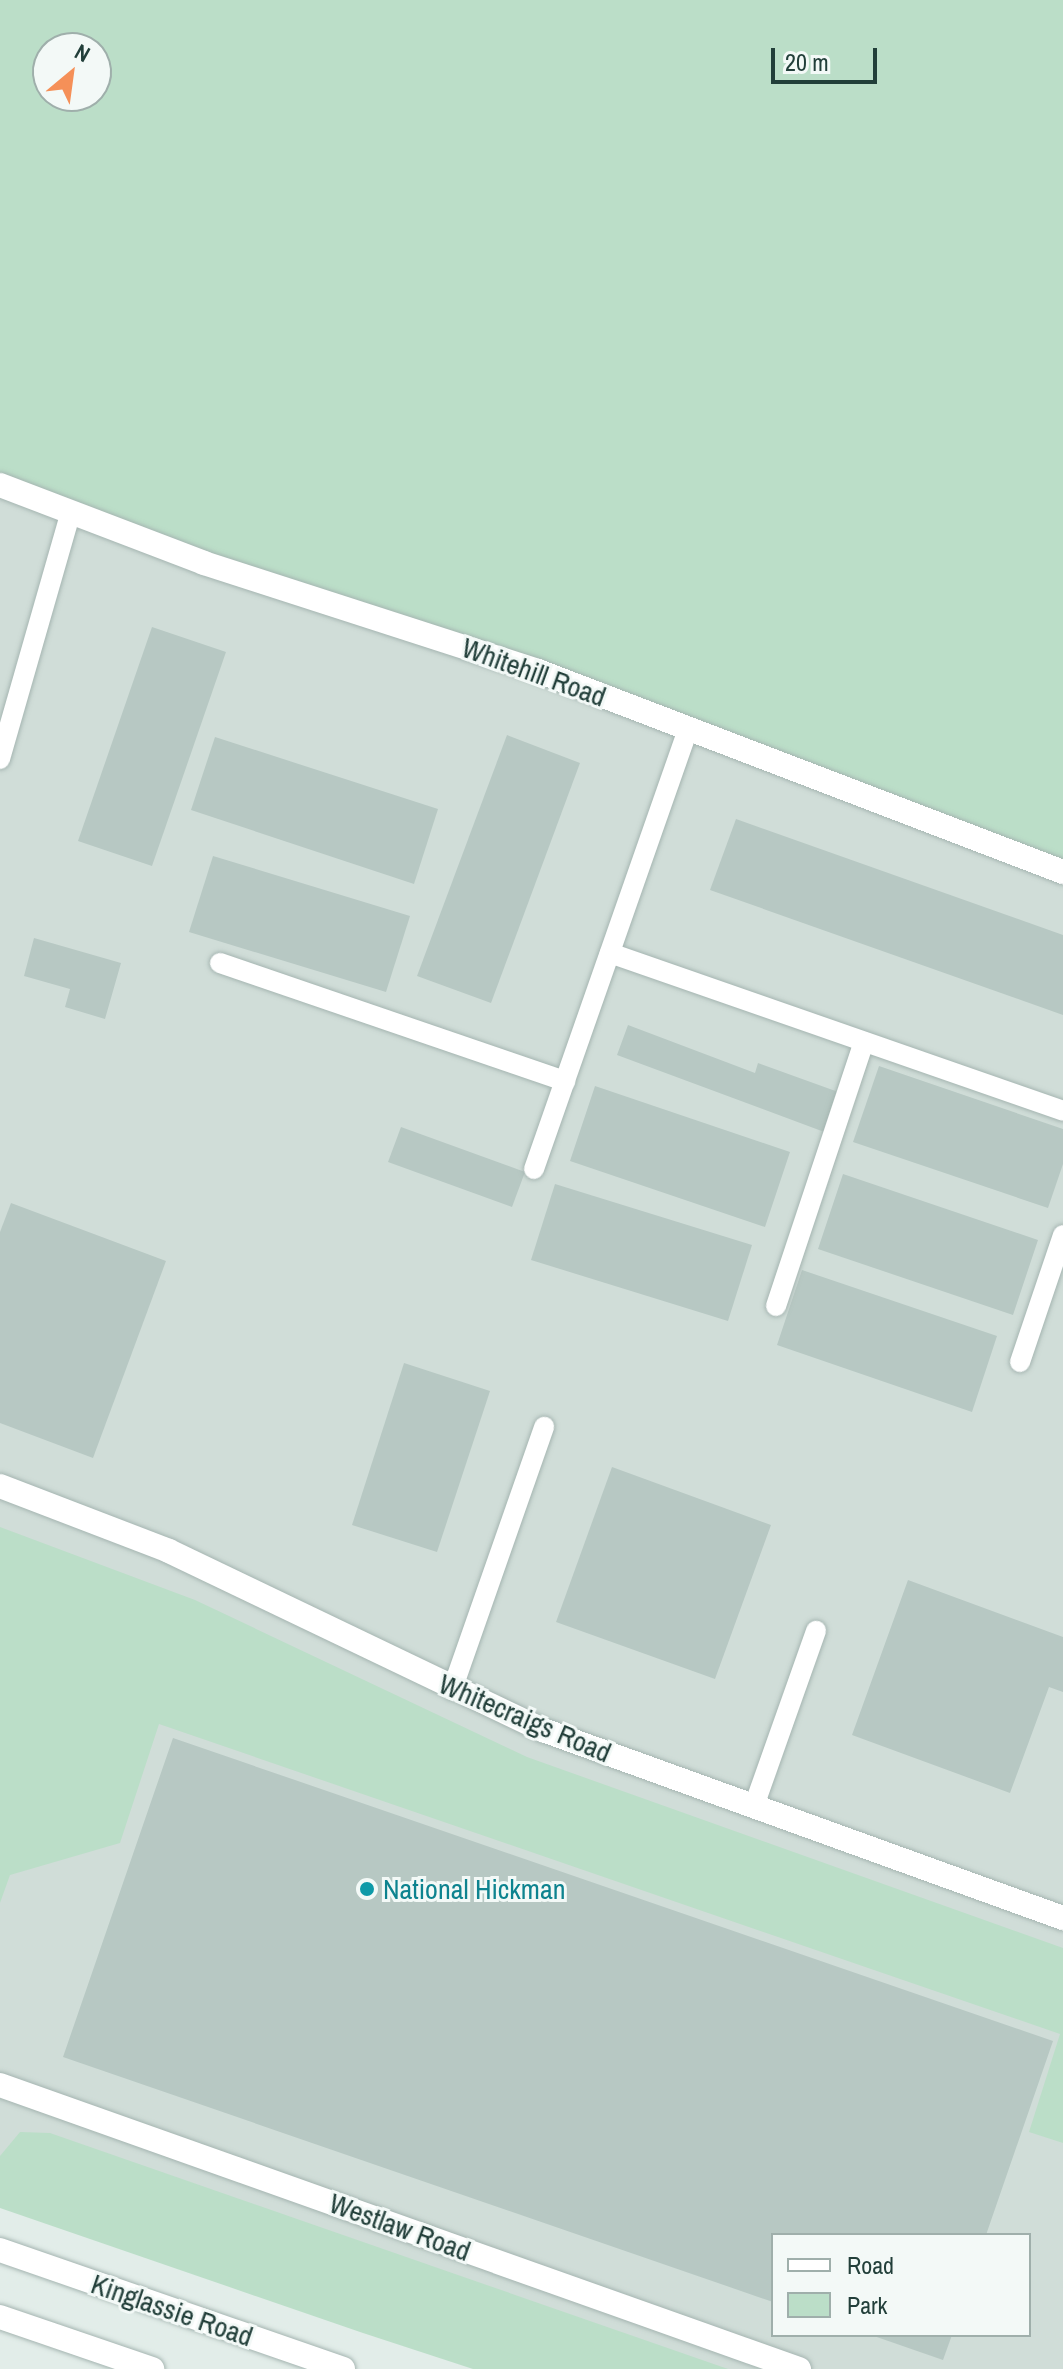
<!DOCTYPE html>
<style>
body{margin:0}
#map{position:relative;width:1063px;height:2369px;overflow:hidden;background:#e2ede9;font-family:"Archivo Narrow",sans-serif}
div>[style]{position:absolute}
.built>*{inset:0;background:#d0ddd8}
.green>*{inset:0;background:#bbdec8}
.building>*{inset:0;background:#b7c8c3}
.roads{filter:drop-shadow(0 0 2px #a5b5b1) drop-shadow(0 0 2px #a5b5b1)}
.service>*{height:20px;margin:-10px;padding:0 10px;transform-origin:10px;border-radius:10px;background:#fff}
.minor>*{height:24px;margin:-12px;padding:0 12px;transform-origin:12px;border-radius:12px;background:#fff}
.secondary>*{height:24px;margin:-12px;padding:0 12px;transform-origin:12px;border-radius:12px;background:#fff}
.dots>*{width:22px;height:22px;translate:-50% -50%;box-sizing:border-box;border:4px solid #f3f9f7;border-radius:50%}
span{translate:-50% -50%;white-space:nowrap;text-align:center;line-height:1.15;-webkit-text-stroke:6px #f3f9f7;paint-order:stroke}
.street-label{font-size:28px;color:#223f3a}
.culture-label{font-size:28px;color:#0d838f}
.left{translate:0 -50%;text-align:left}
.legend{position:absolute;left:771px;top:2233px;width:260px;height:104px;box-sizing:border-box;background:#f3f9f7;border:2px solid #9fafab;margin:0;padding:10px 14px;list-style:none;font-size:24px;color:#223f3a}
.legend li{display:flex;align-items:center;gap:16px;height:40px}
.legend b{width:40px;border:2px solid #9fafab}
.north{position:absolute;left:32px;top:32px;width:80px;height:80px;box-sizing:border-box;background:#f3f9f7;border:2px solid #9fafab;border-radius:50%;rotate:29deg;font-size:22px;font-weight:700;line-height:32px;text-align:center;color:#223f3a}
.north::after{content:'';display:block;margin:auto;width:28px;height:36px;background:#f59058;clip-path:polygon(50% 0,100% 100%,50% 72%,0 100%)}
.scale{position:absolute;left:771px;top:48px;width:106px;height:36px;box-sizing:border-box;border:4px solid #223f3a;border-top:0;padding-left:10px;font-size:24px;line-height:28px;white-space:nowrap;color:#223f3a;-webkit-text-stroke:6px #f3f9f7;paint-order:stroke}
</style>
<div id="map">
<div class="built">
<i style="clip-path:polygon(evenodd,0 485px,1063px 862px,1063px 2369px,517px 2369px,0 2197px,0 485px,773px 2235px,1029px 2235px,1029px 2335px,773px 2335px,773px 2235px)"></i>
</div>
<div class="green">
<i style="clip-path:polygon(evenodd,0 0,1063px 0,1063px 872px,0 485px,0 0,48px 48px,96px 48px,96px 96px,48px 96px,48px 48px)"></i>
<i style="clip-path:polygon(0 1527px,195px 1600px,527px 1757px,1063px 1948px,1063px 2143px,1029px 2132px,1060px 2034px,159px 1724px,120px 1843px,10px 1875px,0 1903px)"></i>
<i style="clip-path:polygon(20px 2132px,50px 2133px,728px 2369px,473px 2369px,363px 2333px,0 2208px,0 2156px)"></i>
</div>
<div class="building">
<i style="clip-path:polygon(152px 627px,226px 652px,152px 866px,78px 841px)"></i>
<i style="clip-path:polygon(507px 735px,580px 763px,491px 1003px,417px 976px)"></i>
<i style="clip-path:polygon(215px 737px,438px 809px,414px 884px,191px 810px)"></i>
<i style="clip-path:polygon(736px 819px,1063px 935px,1063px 1015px,710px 890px)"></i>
<i style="clip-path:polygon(213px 856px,410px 916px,386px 992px,189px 932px)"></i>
<i style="clip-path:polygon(34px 938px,121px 963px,105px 1019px,65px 1007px,70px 989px,24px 976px)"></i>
<i style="clip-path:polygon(628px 1025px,755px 1073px,758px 1063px,841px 1093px,827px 1133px,617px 1055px)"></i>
<i style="clip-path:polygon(879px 1066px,1063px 1129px,1063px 1164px,1048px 1208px,853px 1142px)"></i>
<i style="clip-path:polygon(595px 1086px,790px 1152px,765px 1227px,570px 1161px)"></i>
<i style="clip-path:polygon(401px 1127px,525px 1172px,512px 1207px,388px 1162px)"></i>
<i style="clip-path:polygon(843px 1174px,1038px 1240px,1013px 1315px,818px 1249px)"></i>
<i style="clip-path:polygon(555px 1184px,752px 1245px,728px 1321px,531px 1260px)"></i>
<i style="clip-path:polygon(11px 1203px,166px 1261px,93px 1458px,0 1423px,0 1232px)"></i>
<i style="clip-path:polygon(802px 1270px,997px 1336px,972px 1412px,777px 1345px)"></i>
<i style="clip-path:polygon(404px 1363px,490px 1391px,437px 1552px,352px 1525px)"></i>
<i style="clip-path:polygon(612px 1467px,771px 1525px,715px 1679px,556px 1622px)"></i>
<i style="clip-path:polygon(908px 1580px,1063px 1637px,1063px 1692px,1049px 1687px,1010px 1793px,852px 1735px)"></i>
<i style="clip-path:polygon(173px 1738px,1053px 2041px,986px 2235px,773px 2235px,773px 2302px,63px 2057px)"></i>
<i style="clip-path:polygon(871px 2335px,952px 2335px,943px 2360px)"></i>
</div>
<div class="roads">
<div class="service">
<i style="left:0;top:759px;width:257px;rotate:-74deg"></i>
<i style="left:610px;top:953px;width:480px;rotate:19.2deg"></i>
<i style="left:220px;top:963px;width:365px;rotate:18.9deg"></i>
<i style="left:534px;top:1169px;width:465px;rotate:-70.7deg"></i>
<i style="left:776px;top:1306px;width:278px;rotate:-71.6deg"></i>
<i style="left:1020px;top:1362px;width:134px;rotate:-71.3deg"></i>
<i style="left:452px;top:1690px;width:279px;rotate:-70.7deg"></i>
<i style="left:754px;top:1806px;width:186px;rotate:-70.5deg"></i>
</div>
<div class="minor">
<i style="left:0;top:485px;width:218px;rotate:20.9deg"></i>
<i style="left:204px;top:563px;width:351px;rotate:17.9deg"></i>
<i style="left:538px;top:671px;width:562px;rotate:20.95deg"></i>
<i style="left:0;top:1486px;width:181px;rotate:21deg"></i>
<i style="left:169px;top:1551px;width:415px;rotate:25.6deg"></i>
<i style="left:543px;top:1730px;width:553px;rotate:19.88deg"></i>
<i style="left:0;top:2085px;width:848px;rotate:19.57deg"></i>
</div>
<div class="secondary">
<i style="left:0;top:2250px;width:363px;rotate:19.1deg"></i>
<i style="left:0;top:2317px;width:161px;rotate:18.9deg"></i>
</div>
</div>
<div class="dots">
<i style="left:367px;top:1889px;background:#0f9aa8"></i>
</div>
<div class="street-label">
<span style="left:534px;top:672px;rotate:20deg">Whitehill Road</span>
<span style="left:525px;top:1718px;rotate:23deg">Whitecraigs Road</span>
<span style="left:400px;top:2227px;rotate:20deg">Westlaw Road</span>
<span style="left:172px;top:2310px;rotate:19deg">Kinglassie Road</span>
</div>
<div class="culture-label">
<span class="left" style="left:383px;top:1889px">National Hickman</span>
</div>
<ul class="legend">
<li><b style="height:10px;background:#fff"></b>Road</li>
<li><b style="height:22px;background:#bbdec8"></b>Park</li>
</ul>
<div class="north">N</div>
<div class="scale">20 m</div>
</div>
